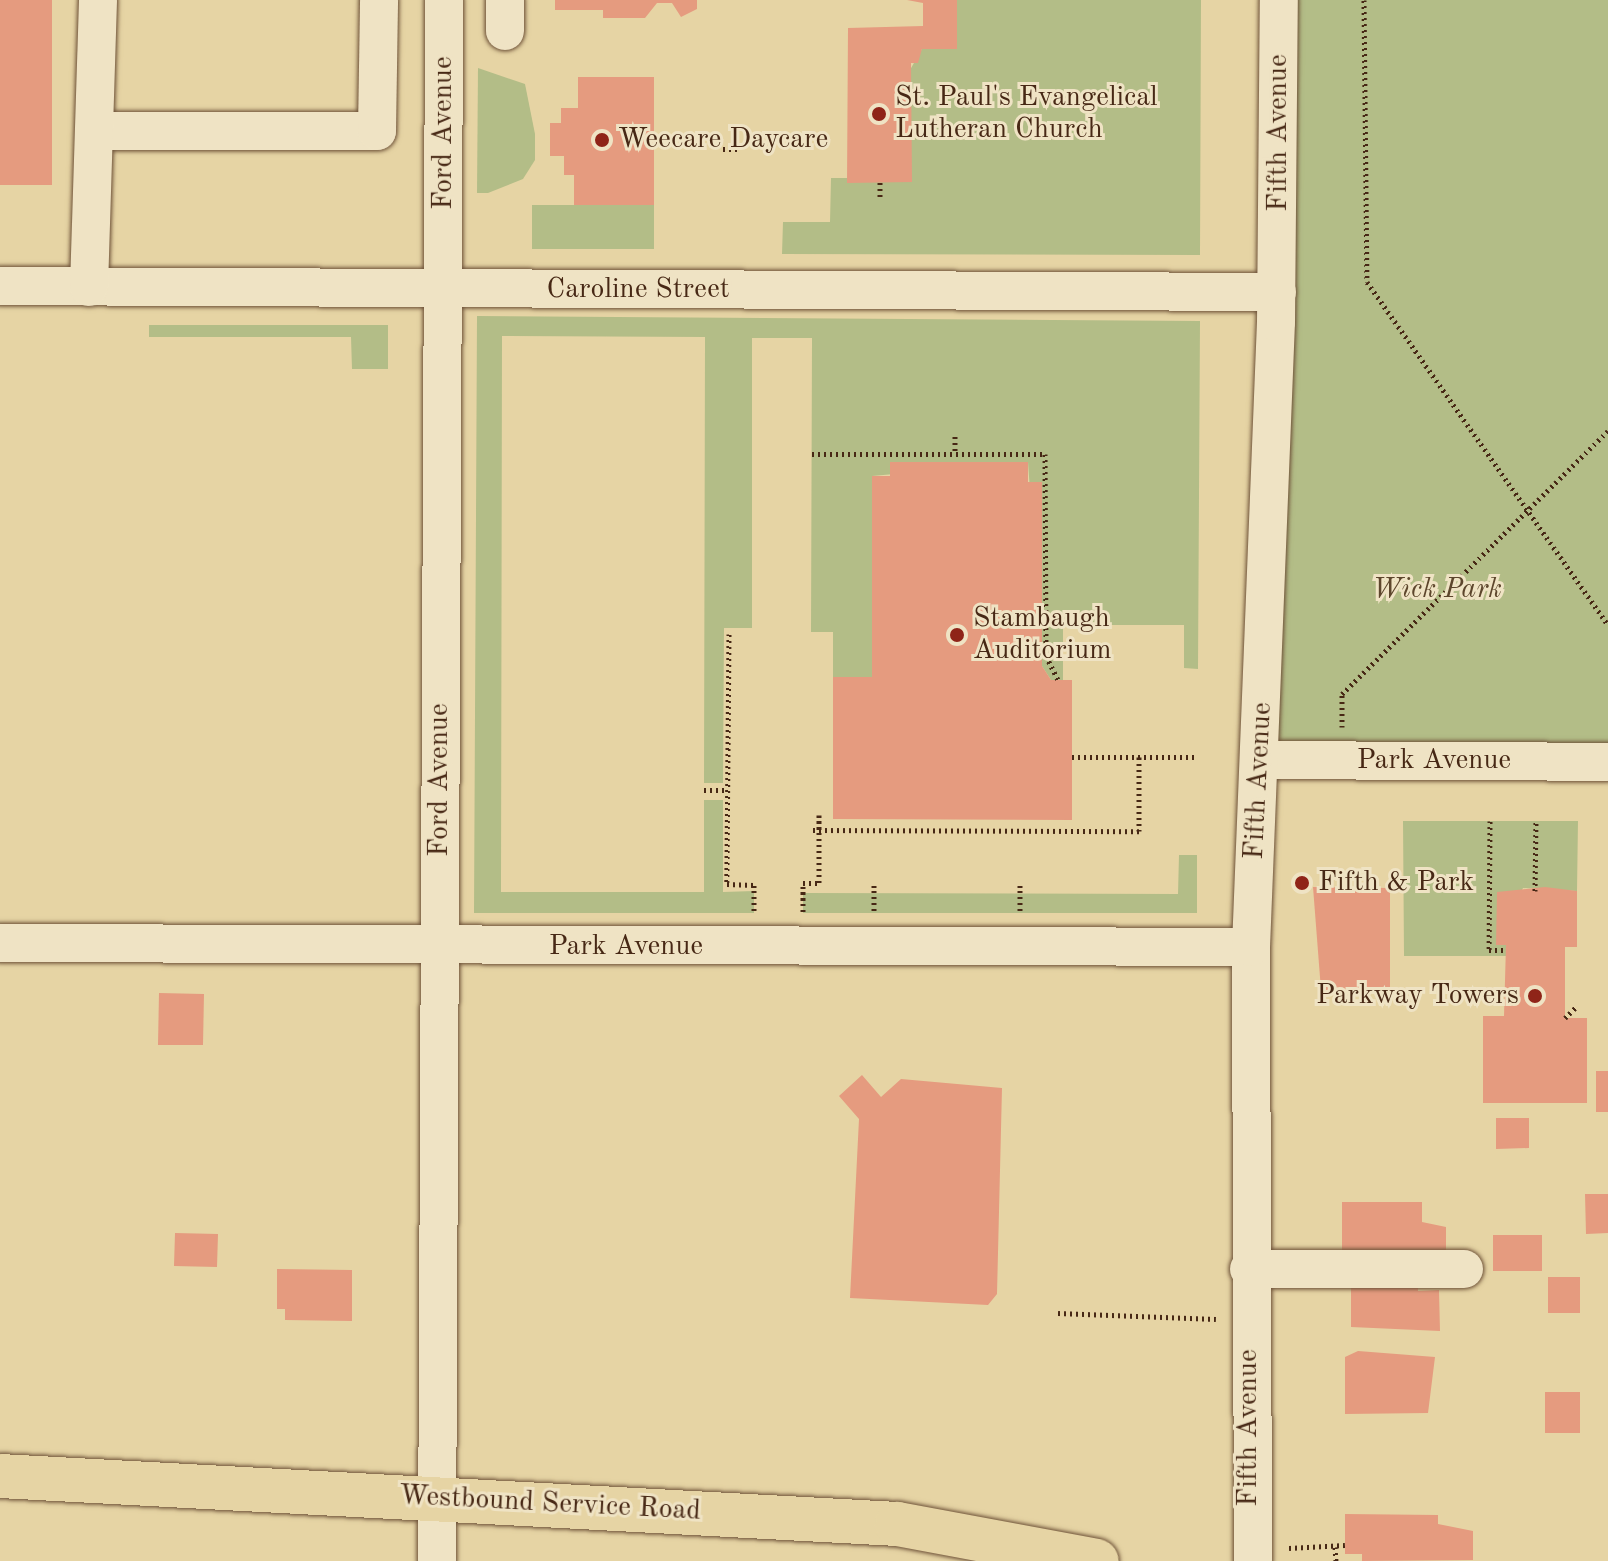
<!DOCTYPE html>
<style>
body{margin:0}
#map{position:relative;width:1608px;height:1561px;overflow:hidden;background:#e6d4a4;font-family:"Old Standard TT",serif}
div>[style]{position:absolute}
.green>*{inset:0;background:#b3bd87}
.building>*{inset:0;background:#e59b7f}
.path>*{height:5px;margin-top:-2.5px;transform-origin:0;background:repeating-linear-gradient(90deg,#472815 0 2px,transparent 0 6px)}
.roads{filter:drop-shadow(0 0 2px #6f5339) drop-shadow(0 0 2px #6f5339)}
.minor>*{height:38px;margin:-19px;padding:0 19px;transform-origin:19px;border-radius:19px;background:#efe3c4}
.major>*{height:44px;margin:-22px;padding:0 22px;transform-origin:22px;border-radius:22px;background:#e6d4a4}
.dots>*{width:22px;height:22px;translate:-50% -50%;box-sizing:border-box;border:4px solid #efe3c4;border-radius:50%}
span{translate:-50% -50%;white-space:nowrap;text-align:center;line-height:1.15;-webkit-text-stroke:6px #efe3c4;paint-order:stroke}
.poi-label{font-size:28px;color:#472815}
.left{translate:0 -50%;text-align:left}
.right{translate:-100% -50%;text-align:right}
.street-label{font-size:28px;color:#472815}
.park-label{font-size:28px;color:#5d462c;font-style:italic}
</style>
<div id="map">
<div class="green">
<i style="clip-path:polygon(957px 0,1201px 0,1200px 255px,782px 254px,783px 222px,830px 222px,831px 178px,848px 178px,922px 49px,957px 49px)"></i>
<i style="clip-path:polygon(1279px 0,1608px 0,1608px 762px,1259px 760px)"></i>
<i style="clip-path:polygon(478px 68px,525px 84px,535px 134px,535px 160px,523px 179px,488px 193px,477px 193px)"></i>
<i style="clip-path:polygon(532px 205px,654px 205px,654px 249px,532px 249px)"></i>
<i style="clip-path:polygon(477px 316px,1200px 321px,1198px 669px,1184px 668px,1184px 625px,1063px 625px,1063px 680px,1051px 680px,1042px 666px,1028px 462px,872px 476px,872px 677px,833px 677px,833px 632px,811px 632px,812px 338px,752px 338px,752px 628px,724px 628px,723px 783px,704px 783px,705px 337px,502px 336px,501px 892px,704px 892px,704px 800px,723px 800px,723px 892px,754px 891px,754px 913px,474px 913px)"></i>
<i style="clip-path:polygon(149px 325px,388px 325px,388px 369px,352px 369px,351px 337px,149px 337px)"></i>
<i style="clip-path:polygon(1403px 821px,1578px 821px,1577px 891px,1523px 888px,1497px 945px,1506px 945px,1506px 956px,1404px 956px)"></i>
<i style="clip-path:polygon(1179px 855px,1197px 855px,1197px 913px,803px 913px,803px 893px,1178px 894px)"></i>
</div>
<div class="building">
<i style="clip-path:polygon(0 0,52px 0,52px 185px,0 185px)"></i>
<i style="clip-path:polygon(555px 0,697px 0,697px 9px,681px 17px,672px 3px,657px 3px,645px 18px,603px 18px,603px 10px,555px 10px)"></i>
<i style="clip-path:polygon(907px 0,957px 0,957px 49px,922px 49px,918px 63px,911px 63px,912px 182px,847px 183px,848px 28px,923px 26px,923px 3px)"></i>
<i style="clip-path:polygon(578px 77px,654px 77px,654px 205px,574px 205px,574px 175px,564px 175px,564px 156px,550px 156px,550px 123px,561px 123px,561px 108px,578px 108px)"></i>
<i style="clip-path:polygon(890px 462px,1028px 462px,1028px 482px,1042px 482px,1042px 666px,1051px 680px,1072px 680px,1072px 820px,833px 819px,833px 677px,872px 677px,872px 476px,890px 476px)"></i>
<i style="clip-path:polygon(1313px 887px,1390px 888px,1390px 990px,1321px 990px)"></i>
<i style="clip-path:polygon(1545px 887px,1577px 891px,1577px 947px,1565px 947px,1565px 1018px,1587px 1018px,1587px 1103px,1483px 1103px,1483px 1016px,1504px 1016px,1506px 945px,1496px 945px,1497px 892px)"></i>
<i style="clip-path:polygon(159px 993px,204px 994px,203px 1045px,158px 1045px)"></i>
<i style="clip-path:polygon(1596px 1071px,1608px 1071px,1608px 1112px,1596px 1112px)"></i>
<i style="clip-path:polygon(862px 1075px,881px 1097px,901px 1079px,1002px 1088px,997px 1294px,988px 1305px,850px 1298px,859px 1119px,839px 1096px)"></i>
<i style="clip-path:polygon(1496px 1118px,1529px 1118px,1529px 1148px,1496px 1149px)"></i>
<i style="clip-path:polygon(1585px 1194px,1608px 1194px,1608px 1233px,1586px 1234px)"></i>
<i style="clip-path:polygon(1342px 1202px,1422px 1202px,1422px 1222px,1446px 1227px,1446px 1253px,1342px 1258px)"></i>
<i style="clip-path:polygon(175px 1233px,218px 1234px,217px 1267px,174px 1266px)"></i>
<i style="clip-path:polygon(1493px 1235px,1542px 1235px,1542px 1271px,1493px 1271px)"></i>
<i style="clip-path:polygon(277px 1269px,352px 1270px,352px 1321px,285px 1320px,285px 1309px,277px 1309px)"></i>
<i style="clip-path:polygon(1548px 1277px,1580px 1277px,1580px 1313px,1548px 1313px)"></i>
<i style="clip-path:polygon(1418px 1280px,1418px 1291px,1439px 1290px,1440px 1331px,1351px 1327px,1351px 1287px)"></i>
<i style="clip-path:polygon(1358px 1351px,1435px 1357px,1428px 1413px,1345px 1414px,1345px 1357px)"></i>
<i style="clip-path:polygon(1545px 1392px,1580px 1392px,1580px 1433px,1545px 1433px)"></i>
<i style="clip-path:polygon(1345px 1514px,1438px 1515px,1438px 1524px,1473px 1531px,1473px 1560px,1362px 1561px,1362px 1554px,1345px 1554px)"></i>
</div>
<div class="path">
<i style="left:1364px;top:0;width:282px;rotate:89.4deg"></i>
<i style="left:1367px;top:282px;width:419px;rotate:54.9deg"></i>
<i style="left:723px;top:149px;width:18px"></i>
<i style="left:880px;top:182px;width:15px;rotate:90deg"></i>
<i style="left:955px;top:436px;width:18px;rotate:90deg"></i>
<i style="left:812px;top:454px;width:233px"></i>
<i style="left:1045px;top:454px;width:202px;rotate:89.7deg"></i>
<i style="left:1046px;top:656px;width:27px;rotate:63deg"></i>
<i style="left:729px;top:634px;width:250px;rotate:90.5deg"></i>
<i style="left:727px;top:884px;width:27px;rotate:2deg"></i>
<i style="left:754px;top:885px;width:26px;rotate:90deg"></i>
<i style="left:1342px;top:727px;width:33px;rotate:-90deg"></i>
<i style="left:1342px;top:694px;width:374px;rotate:-44.7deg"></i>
<i style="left:1072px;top:757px;width:125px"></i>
<i style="left:704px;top:790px;width:24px"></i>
<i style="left:1490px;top:821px;width:129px;rotate:90.4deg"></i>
<i style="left:1489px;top:950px;width:17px"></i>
<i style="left:813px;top:830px;width:326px;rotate:0.2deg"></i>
<i style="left:1139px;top:831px;width:74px;rotate:-90deg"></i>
<i style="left:874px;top:885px;width:27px;rotate:90deg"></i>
<i style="left:1020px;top:885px;width:27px;rotate:90deg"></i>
<i style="left:1535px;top:891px;width:70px;rotate:-89.2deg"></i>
<i style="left:803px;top:912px;width:29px;rotate:-90deg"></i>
<i style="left:803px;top:883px;width:16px"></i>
<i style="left:819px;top:883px;width:68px;rotate:-90deg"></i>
<i style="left:1565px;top:1018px;width:17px;rotate:-45deg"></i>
<i style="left:1058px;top:1313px;width:158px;rotate:2.2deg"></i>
<i style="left:1335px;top:1547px;width:14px;rotate:86deg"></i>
<i style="left:1289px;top:1548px;width:56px;rotate:-3.1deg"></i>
</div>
<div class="roads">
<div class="minor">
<i style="left:505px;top:31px;width:31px;rotate:-90deg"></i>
<i style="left:95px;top:131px;width:282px"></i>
<i style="left:377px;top:131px;width:131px;rotate:-89.1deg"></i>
<i style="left:0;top:286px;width:1277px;rotate:0.27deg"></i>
<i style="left:89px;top:287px;width:287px;rotate:-88.2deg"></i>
<i style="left:1259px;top:760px;width:349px;rotate:0.3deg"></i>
<i style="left:0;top:943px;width:1251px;rotate:0.18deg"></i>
<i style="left:1249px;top:1269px;width:215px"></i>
<i style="left:437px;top:1561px;width:1561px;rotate:-89.74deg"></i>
<i style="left:1253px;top:1561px;width:614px;rotate:-90.19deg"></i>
<i style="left:1251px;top:947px;width:625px;rotate:-87.71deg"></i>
<i style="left:1276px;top:322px;width:322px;rotate:-89.5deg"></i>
</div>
<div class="major">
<i style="left:0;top:1476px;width:898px;rotate:3.06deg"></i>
<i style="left:897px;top:1524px;width:203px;rotate:10.5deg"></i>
</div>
</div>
<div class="dots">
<i style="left:879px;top:114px;background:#8f2418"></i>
<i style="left:602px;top:140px;background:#8f2418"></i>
<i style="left:957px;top:635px;background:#8f2418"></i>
<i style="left:1302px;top:883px;background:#8f2418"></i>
<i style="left:1535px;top:996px;background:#8f2418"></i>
</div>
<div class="poi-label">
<span class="left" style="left:895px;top:114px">St. Paul's Evangelical<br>Lutheran Church</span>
<span class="left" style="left:618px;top:140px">Weecare Daycare</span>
<span class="left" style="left:973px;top:635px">Stambaugh<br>Auditorium</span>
<span class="left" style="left:1318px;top:883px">Fifth &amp; Park</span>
<span class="right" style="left:1519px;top:996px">Parkway Towers</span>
</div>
<div class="street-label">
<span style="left:444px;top:133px;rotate:-90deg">Ford Avenue</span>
<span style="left:1279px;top:133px;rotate:-90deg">Fifth Avenue</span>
<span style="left:638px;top:290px">Caroline Street</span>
<span style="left:1434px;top:761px">Park Avenue</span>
<span style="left:440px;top:780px;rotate:-90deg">Ford Avenue</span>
<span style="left:1259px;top:781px;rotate:-87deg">Fifth Avenue</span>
<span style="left:626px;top:947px">Park Avenue</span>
<span style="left:1249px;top:1428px;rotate:-90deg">Fifth Avenue</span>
<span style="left:550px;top:1504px;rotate:3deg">Westbound Service Road</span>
</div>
<div class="park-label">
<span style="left:1437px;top:590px">Wick Park</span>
</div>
</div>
